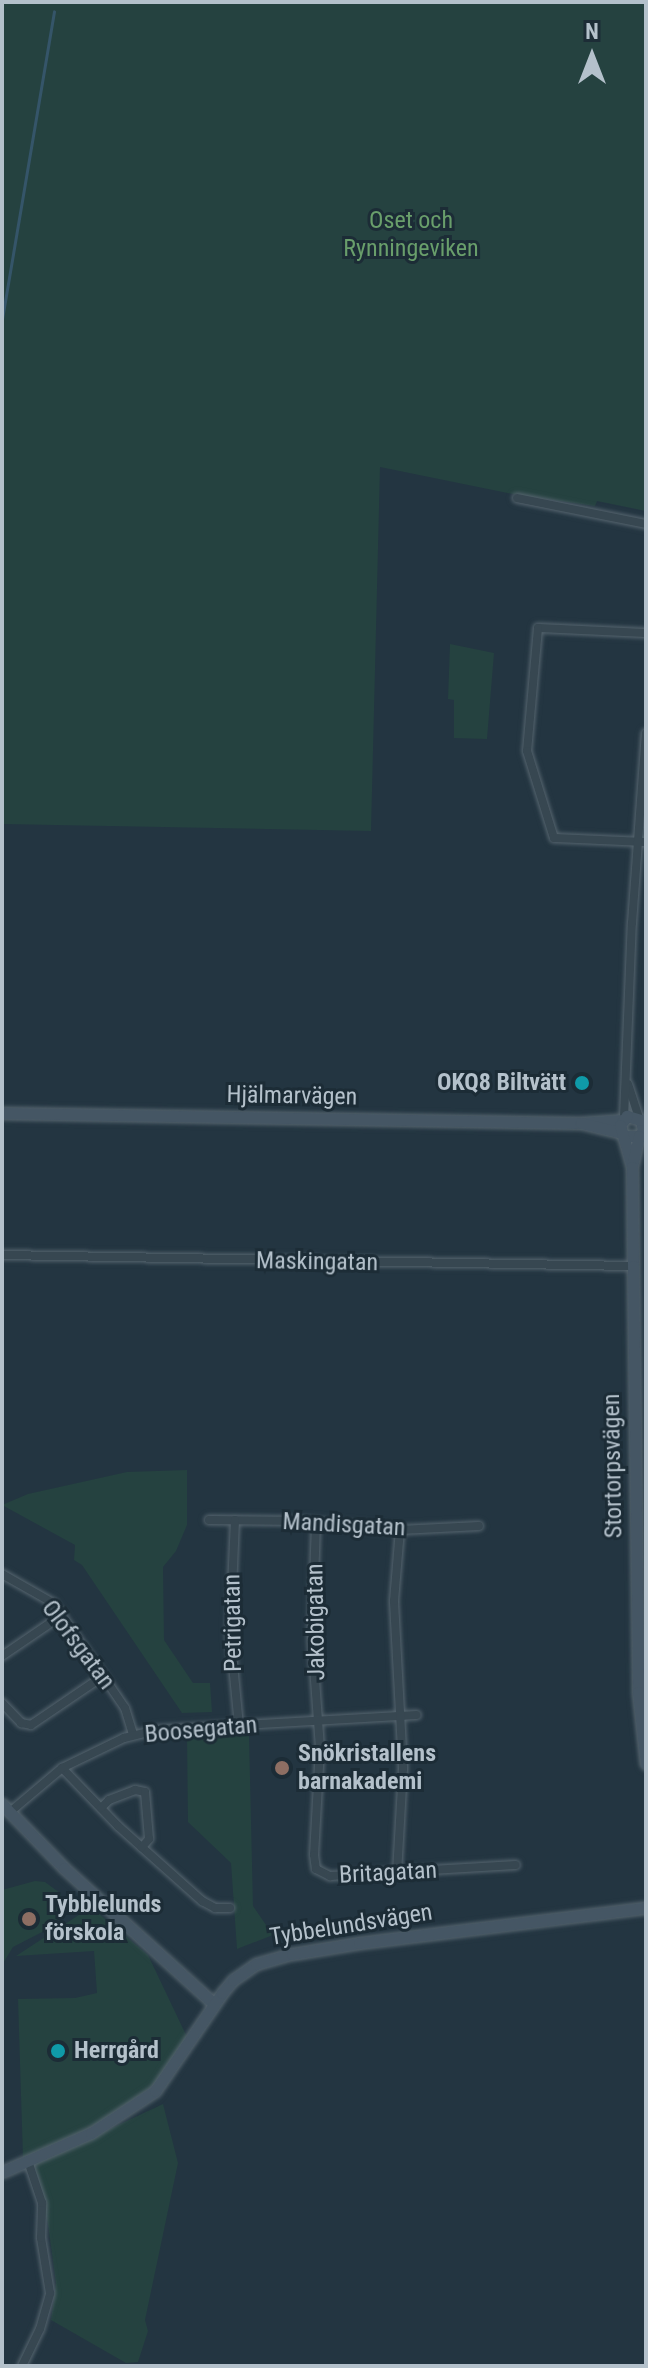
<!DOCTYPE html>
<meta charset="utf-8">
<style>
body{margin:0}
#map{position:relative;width:648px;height:2368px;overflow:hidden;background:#233541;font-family:"Roboto Condensed",sans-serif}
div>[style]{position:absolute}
.green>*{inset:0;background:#254240}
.stream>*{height:3px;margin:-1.5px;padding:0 1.5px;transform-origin:1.5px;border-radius:1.5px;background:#355569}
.roads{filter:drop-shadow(0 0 2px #55646e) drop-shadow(0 0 2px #55646e)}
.street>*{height:8px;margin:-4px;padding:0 4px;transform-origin:4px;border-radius:4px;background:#374751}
.secondary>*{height:11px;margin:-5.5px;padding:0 5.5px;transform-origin:5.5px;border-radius:5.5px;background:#455664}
.dots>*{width:22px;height:22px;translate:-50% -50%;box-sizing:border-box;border:4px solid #1c2c36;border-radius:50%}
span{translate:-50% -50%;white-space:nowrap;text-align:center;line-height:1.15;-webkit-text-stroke:6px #1c2c36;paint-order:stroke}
.park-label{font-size:24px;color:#699e6b}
.poi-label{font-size:24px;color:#b4c1cb;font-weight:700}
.right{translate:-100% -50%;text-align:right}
.left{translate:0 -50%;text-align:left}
.street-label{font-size:24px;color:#b4c1cb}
.frame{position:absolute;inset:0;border:4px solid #b4c1cb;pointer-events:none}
.north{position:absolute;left:552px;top:16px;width:80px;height:80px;-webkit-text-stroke:6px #1c2c36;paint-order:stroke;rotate:0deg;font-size:22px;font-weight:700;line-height:32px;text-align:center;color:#b4c1cb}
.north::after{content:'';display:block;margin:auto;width:28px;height:36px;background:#b4c1cb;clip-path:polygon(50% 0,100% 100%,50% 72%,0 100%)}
</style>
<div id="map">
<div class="green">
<i style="clip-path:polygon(2px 2px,646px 2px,646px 511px,597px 501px,595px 506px,518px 495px,380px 467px,371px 831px,2px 824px)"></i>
<i style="clip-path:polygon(450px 644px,494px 653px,487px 739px,454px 738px,454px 700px,448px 699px)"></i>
<i style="clip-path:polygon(187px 1470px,187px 1525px,176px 1551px,163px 1567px,164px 1640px,193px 1683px,210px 1683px,212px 1712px,182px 1713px,82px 1565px,74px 1560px,75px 1545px,2px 1505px,28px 1494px,127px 1472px)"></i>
<i style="clip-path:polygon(249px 1735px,253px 1906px,273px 1935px,237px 1949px,231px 1863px,188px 1822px,187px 1738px)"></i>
<i style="clip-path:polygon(35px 1881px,45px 1882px,60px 1893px,65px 1907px,62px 1916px,46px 1930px,13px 1947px,2px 1965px,2px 1890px)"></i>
<i style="clip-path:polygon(91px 1907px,148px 1955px,187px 2037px,155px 2084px,99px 2124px,23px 2158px,18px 1999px,75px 1998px,97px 1993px,94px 1951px,16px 1956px)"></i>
<i style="clip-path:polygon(163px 2104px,178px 2163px,145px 2320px,148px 2331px,138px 2362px,126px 2363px,51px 2320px,56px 2283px,48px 2224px,33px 2165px)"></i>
</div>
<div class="stream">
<i style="left:2px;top:319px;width:312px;rotate:-80.4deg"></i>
</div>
<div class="roads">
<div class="street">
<i style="left:517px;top:498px;width:132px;rotate:11.4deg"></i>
<i style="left:646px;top:633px;width:108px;rotate:-177.3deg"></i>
<i style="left:538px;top:628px;width:123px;rotate:95.1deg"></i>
<i style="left:527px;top:751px;width:91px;rotate:72.8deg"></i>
<i style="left:554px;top:838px;width:92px;rotate:2.5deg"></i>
<i style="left:628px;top:1084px;width:35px;rotate:72deg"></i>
<i style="left:624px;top:1118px;width:195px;rotate:-87.7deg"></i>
<i style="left:632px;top:923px;width:190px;rotate:-85.8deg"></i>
<i style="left:2px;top:1255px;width:631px;rotate:1deg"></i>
<i style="left:209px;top:1520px;width:95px;rotate:0.6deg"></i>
<i style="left:304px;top:1521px;width:96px;rotate:5.4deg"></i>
<i style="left:400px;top:1530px;width:79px;rotate:-2.9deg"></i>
<i style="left:235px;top:1520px;width:114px;rotate:92.5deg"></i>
<i style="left:230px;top:1634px;width:92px;rotate:84.4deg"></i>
<i style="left:316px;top:1523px;width:116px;rotate:92deg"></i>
<i style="left:312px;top:1639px;width:109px;rotate:85.8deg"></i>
<i style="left:320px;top:1748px;width:107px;rotate:93.2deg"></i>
<i style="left:314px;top:1855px;width:14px;rotate:82deg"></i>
<i style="left:316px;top:1869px;width:16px;rotate:27deg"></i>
<i style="left:330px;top:1876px;width:186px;rotate:-3.4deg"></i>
<i style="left:2px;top:1574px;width:59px;rotate:29.6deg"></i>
<i style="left:53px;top:1603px;width:127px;rotate:55.6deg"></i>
<i style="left:125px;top:1708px;width:28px;rotate:73deg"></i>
<i style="left:2px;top:1656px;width:73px;rotate:-34.3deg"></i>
<i style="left:2px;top:1703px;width:28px;rotate:46deg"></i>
<i style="left:21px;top:1723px;width:10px;rotate:11deg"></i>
<i style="left:31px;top:1725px;width:87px;rotate:-34.2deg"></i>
<i style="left:62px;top:1768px;width:81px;rotate:46deg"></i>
<i style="left:118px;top:1826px;width:113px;rotate:41.8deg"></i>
<i style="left:202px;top:1901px;width:15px;rotate:28deg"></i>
<i style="left:215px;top:1908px;width:15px"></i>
<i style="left:101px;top:1808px;width:11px;rotate:-45deg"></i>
<i style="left:109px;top:1800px;width:28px;rotate:-21deg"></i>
<i style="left:135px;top:1790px;width:10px;rotate:11deg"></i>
<i style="left:145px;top:1792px;width:47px;rotate:85.1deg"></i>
<i style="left:149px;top:1839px;width:11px;rotate:131deg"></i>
<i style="left:10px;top:1812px;width:68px;rotate:-40.2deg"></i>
<i style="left:62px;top:1768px;width:69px;rotate:-25.8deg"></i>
<i style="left:124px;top:1738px;width:33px;rotate:-14deg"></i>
<i style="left:156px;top:1730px;width:261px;rotate:-3.3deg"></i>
<i style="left:397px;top:1873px;width:105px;rotate:-86.7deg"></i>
<i style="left:403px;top:1768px;width:167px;rotate:-93.1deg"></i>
<i style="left:394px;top:1601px;width:71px;rotate:-85.2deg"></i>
<i style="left:22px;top:2366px;width:41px;rotate:-64.1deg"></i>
<i style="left:40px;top:2329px;width:37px;rotate:-74deg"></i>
<i style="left:50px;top:2293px;width:56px;rotate:-99.3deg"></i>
<i style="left:41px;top:2238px;width:35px;rotate:-88deg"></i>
<i style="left:42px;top:2203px;width:44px;rotate:-108.4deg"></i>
</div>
<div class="secondary">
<i style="left:2px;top:1113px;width:578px;rotate:0.99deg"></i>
<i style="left:580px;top:1123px;width:43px;rotate:-4deg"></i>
<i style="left:581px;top:1123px;width:42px;rotate:13.7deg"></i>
<i style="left:624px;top:1136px;width:15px"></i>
<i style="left:639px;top:1136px;width:6px;rotate:-51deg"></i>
<i style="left:643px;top:1131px;width:11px;rotate:-100deg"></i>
<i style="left:641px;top:1120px;width:15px;rotate:-164deg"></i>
<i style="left:627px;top:1116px;width:11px;rotate:128deg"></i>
<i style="left:620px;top:1125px;width:44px;rotate:74.1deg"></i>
<i style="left:639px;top:1136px;width:32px;rotate:103deg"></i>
<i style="left:632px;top:1167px;width:99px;rotate:89.4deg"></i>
<i style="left:633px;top:1266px;width:426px;rotate:89.3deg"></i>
<i style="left:638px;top:1692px;width:72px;rotate:83.7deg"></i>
<i style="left:2px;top:1804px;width:89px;rotate:45.9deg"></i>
<i style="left:64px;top:1868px;width:202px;rotate:42.2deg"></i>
<i style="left:2px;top:2172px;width:97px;rotate:-23.7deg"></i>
<i style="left:91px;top:2133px;width:77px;rotate:-33.3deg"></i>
<i style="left:155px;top:2091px;width:119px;rotate:-55.6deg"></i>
<i style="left:222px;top:1993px;width:17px;rotate:-50deg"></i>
<i style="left:233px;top:1980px;width:28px;rotate:-35deg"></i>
<i style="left:256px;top:1964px;width:37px;rotate:-16deg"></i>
<i style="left:292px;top:1954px;width:68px;rotate:-9.3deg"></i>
<i style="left:359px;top:1943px;width:289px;rotate:-7deg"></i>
</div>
</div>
<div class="dots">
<i style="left:582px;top:1083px;background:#0f9aa8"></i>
<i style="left:282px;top:1768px;background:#8d6e63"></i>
<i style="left:29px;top:1919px;background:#8d6e63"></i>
<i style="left:58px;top:2051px;background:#0f9aa8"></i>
</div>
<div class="park-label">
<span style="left:411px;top:235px">Oset och<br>Rynningeviken</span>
</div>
<div class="poi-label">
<span class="right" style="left:566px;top:1083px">OKQ8 Biltvätt</span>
<span class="left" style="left:298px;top:1768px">Snökristallens<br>barnakademi</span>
<span class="left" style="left:45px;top:1919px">Tybblelunds<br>förskola</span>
<span class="left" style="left:74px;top:2051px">Herrgård</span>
</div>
<div class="street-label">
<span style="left:292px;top:1096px;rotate:1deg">Hjälmarvägen</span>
<span style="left:317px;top:1262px;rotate:1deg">Maskingatan</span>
<span style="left:613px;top:1466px;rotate:-91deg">Stortorpsvägen</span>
<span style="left:344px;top:1525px;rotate:3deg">Mandisgatan</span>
<span style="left:316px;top:1622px;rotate:-91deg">Jakobigatan</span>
<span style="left:233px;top:1623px;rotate:-91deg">Petrigatan</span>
<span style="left:78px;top:1645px;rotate:53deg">Olofsgatan</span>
<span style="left:201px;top:1730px;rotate:-5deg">Boosegatan</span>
<span style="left:388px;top:1873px;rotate:-3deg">Britagatan</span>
<span style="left:351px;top:1925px;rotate:-9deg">Tybbelundsvägen</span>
</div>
<div class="frame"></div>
<div class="north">N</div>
</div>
